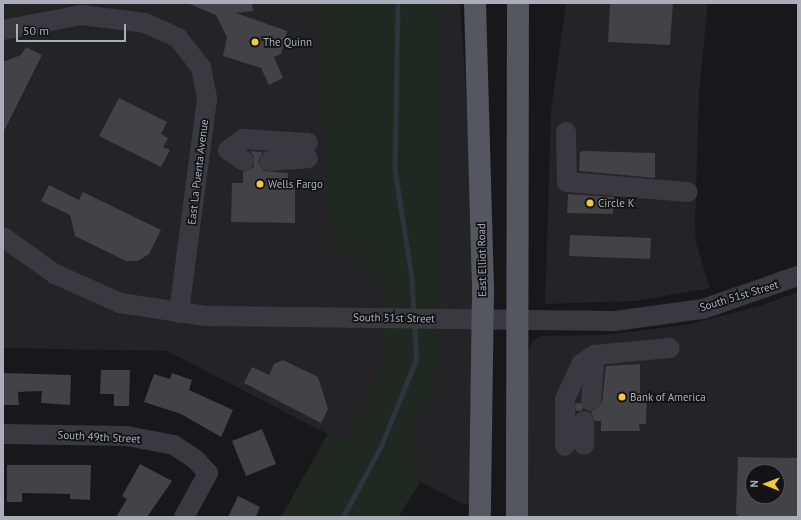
<!DOCTYPE html>
<style>
body{margin:0}
#map{position:relative;width:801px;height:520px;overflow:hidden;background:#18181a;font-family:"PT Sans",sans-serif}
div>[style]{position:absolute}
.built>*{inset:0;background:#242427}
.green>*{inset:0;background:#202821}
.stream>*{height:4.5px;margin:-2.25px;padding:0 2.25px;transform-origin:2.25px;border-radius:2.25px;background:#2d353e}
.building>*{inset:0;background:#424247}
.round{border-radius:50%}
.minor>*{height:20px;margin:-10px;padding:0 10px;transform-origin:10px;border-radius:10px;background:#39393f}
.major>*{height:22px;margin:-11px;padding:0 11px;transform-origin:11px;border-radius:11px;background:#55565e}
.dots>*{width:11px;height:11px;translate:-50% -50%;box-sizing:border-box;border:2px solid #131315;border-radius:50%}
span{translate:-50% -50%;white-space:nowrap;text-align:center;line-height:1.15;-webkit-text-stroke:3.5px #131315;paint-order:stroke}
.poi-label{font-size:11px;color:#aaadba}
.left{translate:0 -50%;text-align:left}
.street-label{font-size:11px;color:#aaadba}
.frame{position:absolute;inset:0;border:4px solid #aaadba;pointer-events:none}
.north{position:absolute;left:745px;top:464px;width:40px;height:40px;box-sizing:border-box;background:#131315;border:1px solid #4f5157;border-radius:50%;rotate:271deg;font-size:11px;font-weight:700;line-height:16px;text-align:center;color:#aaadba}
.north::after{content:'';display:block;margin:auto;width:14px;height:18px;background:#f3ca36;clip-path:polygon(50% 0,100% 100%,50% 72%,0 100%)}
.scale{position:absolute;left:16px;top:24px;width:110px;height:18px;box-sizing:border-box;border:2px solid #aaadba;border-top:0;padding-left:5px;font-size:12px;line-height:14px;white-space:nowrap;color:#aaadba;-webkit-text-stroke:3px #131315;paint-order:stroke}
</style>
<div id="map">
<div class="built">
<i style="clip-path:polygon(3px 3px,460px 3px,472px 183px,471px 504px,463px 504px,167px 351px,3px 348px)"></i>
<i style="clip-path:polygon(566px 3px,708px 3px,699px 92px,695px 223px,696px 243px,710px 288px,636px 301px,545px 304px,551px 111px)"></i>
<i style="clip-path:polygon(evenodd,798px 292px,798px 517px,527px 517px,528px 351px,533px 341px,541px 336px,604px 335px,685px 325px,760px 306px,798px 292px,753px 472px,777px 472px,777px 496px,753px 496px,753px 472px)"></i>
</div>
<div class="green">
<i style="clip-path:polygon(317px 3px,441px 3px,442px 295px,435px 389px,409px 424px,421px 481px,398px 517px,281px 517px,329px 432px,347px 441px,384px 362px,384px 291px,350px 253px,332px 250px)"></i>
</div>
<div class="stream">
<i style="left:398px;top:3px;width:166px;rotate:91deg"></i>
<i style="left:395px;top:169px;width:109px;rotate:81.1deg"></i>
<i style="left:412px;top:277px;width:37px;rotate:87deg"></i>
<i style="left:343px;top:517px;width:81px;rotate:-61.8deg"></i>
<i style="left:381px;top:446px;width:93px;rotate:-67.9deg"></i>
<i style="left:416px;top:360px;width:37px;rotate:-93deg"></i>
</div>
<div class="building">
<i style="clip-path:polygon(187px 3px,252px 3px,253px 11px,236px 13px,287px 31px,281px 54px,274px 57px,283px 78px,269px 85px,261px 68px,223px 56px,227px 37px,216px 15px)"></i>
<i style="clip-path:polygon(640px 3px,673px 3px,670px 45px,608px 42px,610px 4px)"></i>
<i style="clip-path:polygon(26px 47px,42px 55px,3px 133px,3px 62px,21px 55px)"></i>
<i style="clip-path:polygon(119px 98px,167px 122px,161px 134px,168px 138px,163px 147px,170px 150px,161px 167px,99px 136px)"></i>
<i style="clip-path:polygon(250px 151px,262px 152px,258px 162px,264px 171px,288px 173px,288px 186px,295px 186px,295px 223px,231px 222px,232px 183px,243px 183px,243px 172px,254px 167px,254px 156px)"></i>
<i style="clip-path:polygon(584px 151px,655px 153px,655px 178px,579px 171px,580px 152px)"></i>
<i style="clip-path:polygon(49px 185px,79px 200px,83px 192px,161px 230px,149px 254px,138px 261px,126px 261px,75px 236px,70px 215px,41px 201px)"></i>
<i style="clip-path:polygon(568px 194px,614px 197px,613px 214px,567px 213px)"></i>
<i style="clip-path:polygon(570px 235px,651px 238px,650px 259px,569px 256px)"></i>
<i style="clip-path:polygon(283px 360px,318px 377px,328px 409px,321px 423px,244px 383px,252px 367px,269px 375px,274px 364px)"></i>
<i style="clip-path:polygon(640px 364px,640px 393px,647px 393px,646px 424px,639px 424px,640px 431px,601px 431px,601px 421px,595px 421px,591px 412px,602px 402px,606px 366px)"></i>
<i style="clip-path:polygon(101px 370px,130px 370px,129px 406px,114px 406px,114px 394px,100px 394px)"></i>
<i style="clip-path:polygon(3px 373px,71px 375px,70px 405px,41px 403px,42px 391px,18px 392px,19px 405px,3px 405px)"></i>
<i style="clip-path:polygon(172px 373px,192px 380px,189px 390px,233px 410px,221px 437px,181px 414px,144px 402px,154px 374px,170px 379px)"></i>
<i class="round" style="left:575px;top:403px;width:8px;height:8px"></i>
<i style="clip-path:polygon(262px 429px,276px 464px,246px 476px,232px 441px)"></i>
<i style="clip-path:polygon(evenodd,738px 457px,798px 458px,798px 517px,740px 517px,736px 514px,738px 457px,753px 472px,777px 472px,777px 496px,753px 496px,753px 472px)"></i>
<i style="clip-path:polygon(140px 464px,172px 481px,147px 517px,116px 517px,127px 499px,122px 496px)"></i>
<i style="clip-path:polygon(7px 465px,91px 465px,90px 500px,70px 499px,70px 494px,22px 493px,22px 502px,7px 502px)"></i>
<i style="clip-path:polygon(238px 496px,260px 507px,256px 517px,228px 517px)"></i>
</div>
<div class="minor">
<i style="left:3px;top:30px;width:79px;rotate:-10.9deg"></i>
<i style="left:81px;top:15px;width:64px;rotate:7.1deg"></i>
<i style="left:145px;top:23px;width:36px;rotate:24deg"></i>
<i style="left:178px;top:38px;width:37px;rotate:52deg"></i>
<i style="left:201px;top:67px;width:33px;rotate:79deg"></i>
<i style="left:207px;top:99px;width:216px;rotate:97.5deg"></i>
<i style="left:566px;top:132px;width:50px;rotate:88.9deg"></i>
<i style="left:567px;top:182px;width:121px;rotate:4.7deg"></i>
<i style="left:244px;top:161px;width:19px;rotate:-145deg"></i>
<i style="left:228px;top:150px;width:19px;rotate:-36deg"></i>
<i style="left:243px;top:139px;width:65px;rotate:3.5deg"></i>
<i style="left:269px;top:161px;width:39px;rotate:-4deg"></i>
<i style="left:3px;top:237px;width:64px;rotate:35.4deg"></i>
<i style="left:55px;top:274px;width:71px;rotate:24deg"></i>
<i style="left:120px;top:303px;width:87px;rotate:8.6deg"></i>
<i style="left:206px;top:316px;width:409px;rotate:0.7deg"></i>
<i style="left:615px;top:321px;width:89px;rotate:-7.8deg"></i>
<i style="left:703px;top:309px;width:101px;rotate:-19.2deg"></i>
<i style="left:591px;top:401px;width:46px;rotate:-85deg"></i>
<i style="left:584px;top:421px;width:24px;rotate:90deg"></i>
<i style="left:3px;top:434px;width:124px;rotate:0.9deg"></i>
<i style="left:127px;top:436px;width:48px;rotate:10.8deg"></i>
<i style="left:174px;top:445px;width:25px;rotate:34deg"></i>
<i style="left:195px;top:459px;width:19px;rotate:47deg"></i>
<i style="left:208px;top:473px;width:50px;rotate:118.6deg"></i>
<i style="left:565px;top:446px;width:47px;rotate:-90deg"></i>
<i style="left:565px;top:399px;width:38px;rotate:-65deg"></i>
<i style="left:581px;top:364px;width:17px;rotate:-33deg"></i>
<i style="left:595px;top:355px;width:75px;rotate:-5.3deg"></i>
</div>
<div class="major">
<i style="left:475px;top:3px;width:285px;rotate:88.4deg"></i>
<i style="left:483px;top:288px;width:229px;rotate:90.8deg"></i>
<i style="left:517px;top:517px;width:514px;rotate:-89.89deg"></i>
</div>
<div class="dots">
<i style="left:255px;top:42px;background:#f3ca36"></i>
<i style="left:260px;top:184px;background:#f3ca36"></i>
<i style="left:590px;top:203px;background:#f3ca36"></i>
<i style="left:622px;top:397px;background:#f3ca36"></i>
</div>
<div class="poi-label">
<span class="left" style="left:263px;top:42px">The Quinn</span>
<span class="left" style="left:268px;top:184px">Wells Fargo</span>
<span class="left" style="left:598px;top:203px">Circle K</span>
<span class="left" style="left:630px;top:397px">Bank of America</span>
</div>
<div class="street-label">
<span style="left:198px;top:172px;rotate:-83deg">East La Puenta Avenue</span>
<span style="left:482px;top:260px;rotate:-91deg">East Elliot Road</span>
<span style="left:739px;top:296px;rotate:-17deg">South 51st Street</span>
<span style="left:394px;top:318px;rotate:1deg">South 51st Street</span>
<span style="left:99px;top:437px;rotate:3deg">South 49th Street</span>
</div>
<div class="frame"></div>
<div class="north">N</div>
<div class="scale">50 m</div>
</div>
